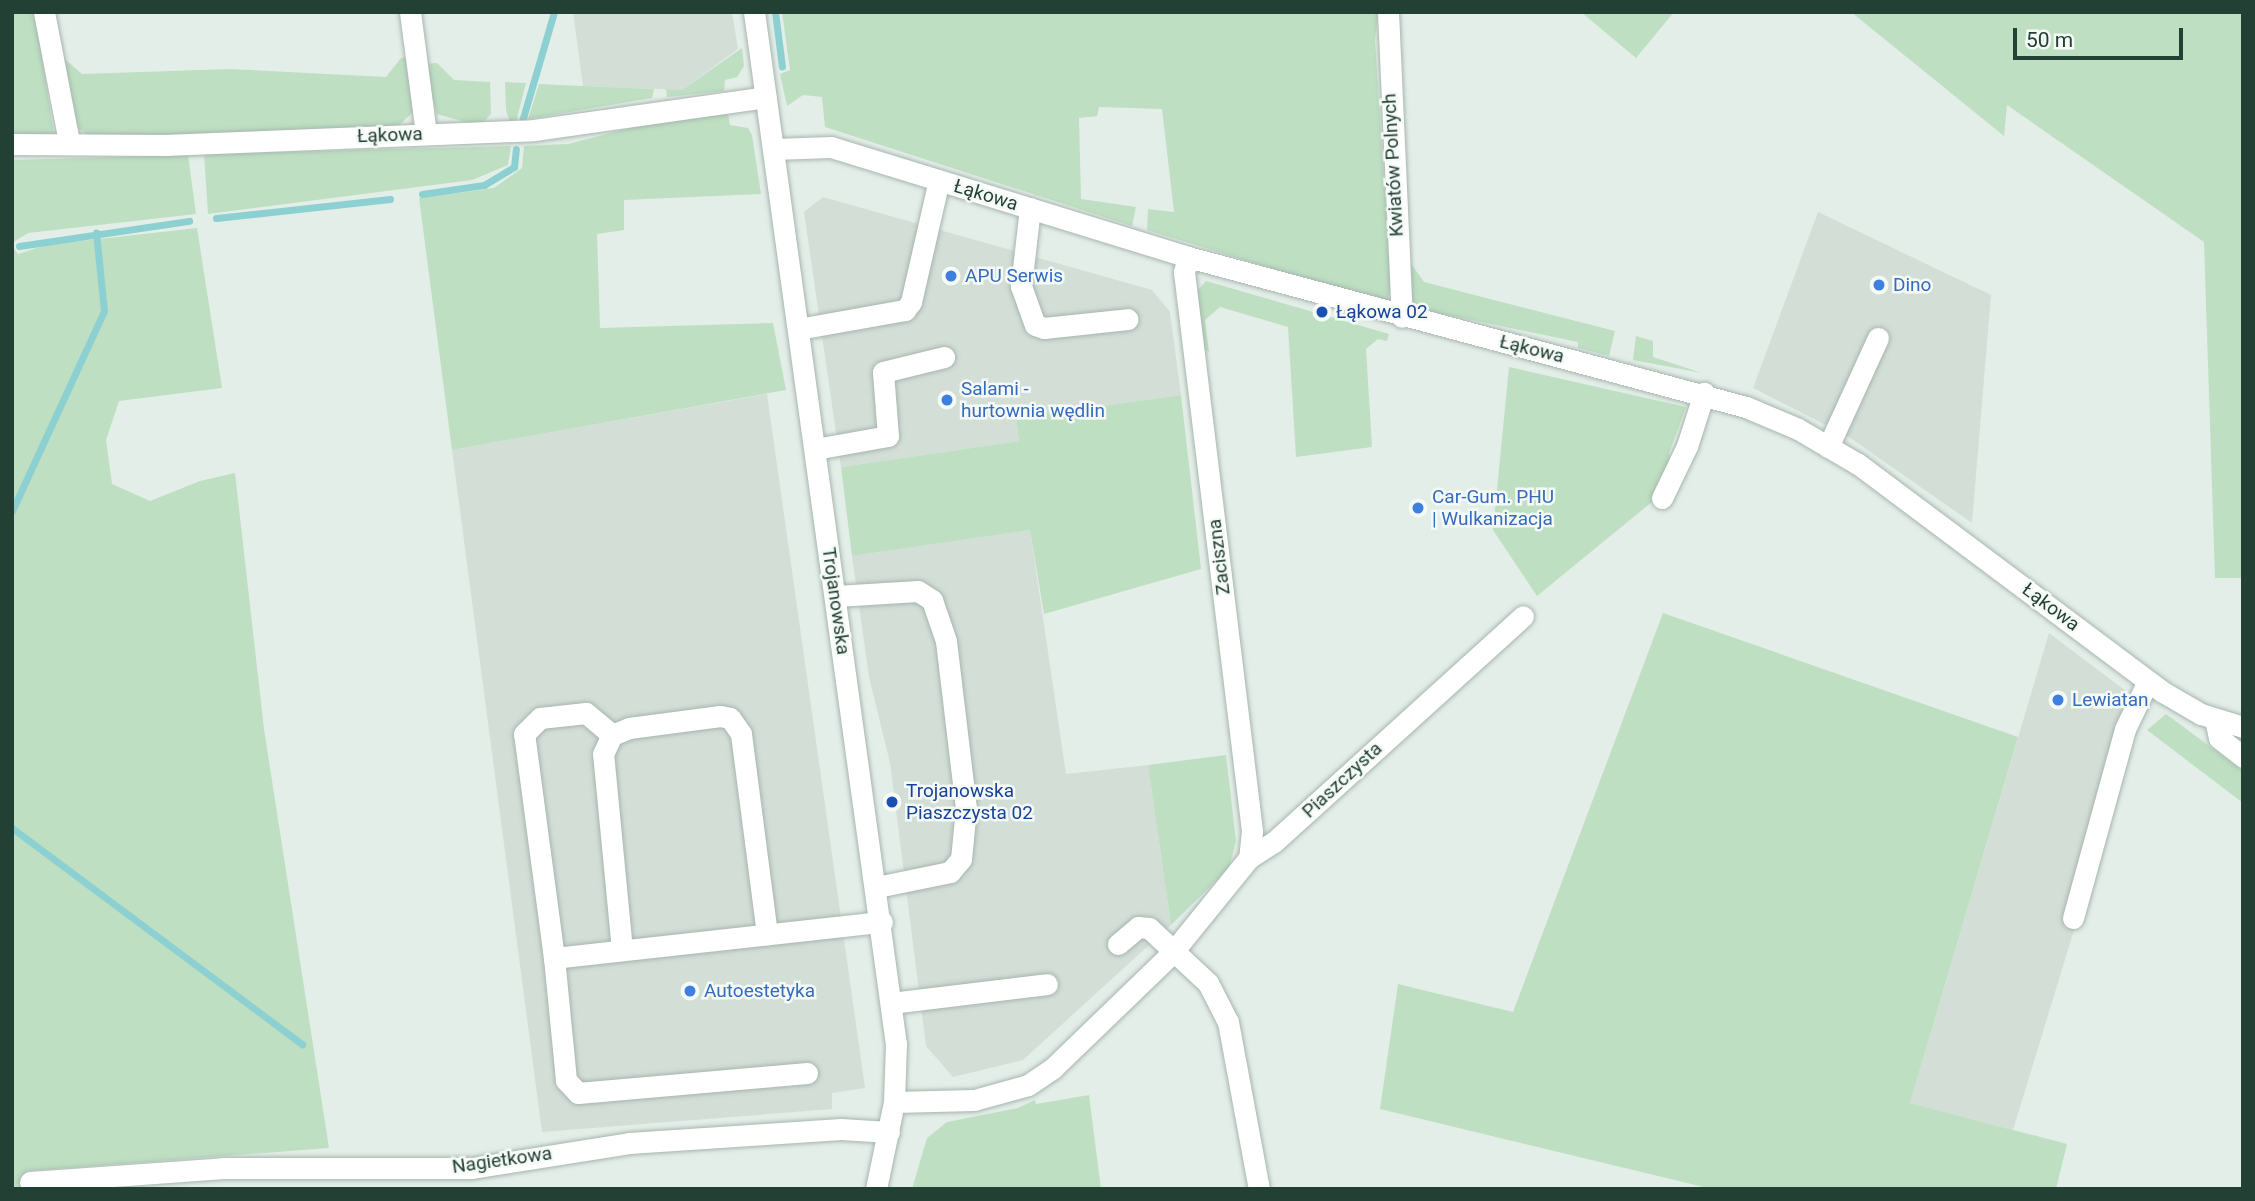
<!DOCTYPE html>
<meta charset="utf-8">
<style>
body{margin:0}
#map{position:relative;width:2255px;height:1201px;overflow:hidden;background:#e4eee8;font-family:Roboto,sans-serif}
div>[style]{position:absolute}
.built>*{inset:0;background:#d3ded7}
.green>*{inset:0;background:#bedfc2}
.stream>*{height:7px;margin:-3.5px;padding:0 3.5px;transform-origin:3.5px;border-radius:3.5px;background:#8dd0d2}
.roads{filter:drop-shadow(0 0 2px #a6b6ae) drop-shadow(0 0 2px #a6b6ae)}
.minor>*{height:21px;margin:-10.5px;padding:0 10.5px;transform-origin:10.5px;border-radius:10.5px;background:#fff}
.dots>*{width:19px;height:19px;translate:-50% -50%;box-sizing:border-box;border:4px solid #f5faf7;border-radius:50%}
span{translate:-50% -50%;white-space:nowrap;text-align:center;line-height:1.15;-webkit-text-stroke:5px #f5faf7;paint-order:stroke}
.street-label{font-size:19px;color:#234034}
.shop-label{font-size:19px;color:#366cbe}
.left{translate:0 -50%;text-align:left}
.transit-label{font-size:19px;color:#164399}
.frame{position:absolute;inset:0;border:14px solid #234034;pointer-events:none}
.scale{position:absolute;left:2013px;top:28px;width:170px;height:32px;box-sizing:border-box;border:4px solid #234034;border-top:0;padding-left:9px;font-size:21px;line-height:24px;white-space:nowrap;color:#234034;-webkit-text-stroke:5px #f5faf7;paint-order:stroke}
</style>
<div id="map">
<div class="built">
<i style="clip-path:polygon(573px 12px,732px 12px,738px 49px,682px 90px,583px 86px)"></i>
<i style="clip-path:polygon(823px 197px,1152px 290px,1170px 312px,1181px 395px,1016px 418px,1019px 441px,841px 467px,804px 212px)"></i>
<i style="clip-path:polygon(1818px 212px,1991px 295px,1972px 523px,1846px 435px,1753px 388px)"></i>
<i style="clip-path:polygon(767px 394px,865px 1088px,832px 1093px,832px 1109px,542px 1132px,452px 450px)"></i>
<i style="clip-path:polygon(1030px 530px,1066px 774px,1148px 765px,1171px 925px,1023px 1060px,953px 1077px,926px 1046px,890px 763px,869px 677px,852px 556px)"></i>
<i style="clip-path:polygon(2049px 633px,2143px 704px,2013px 1130px,1910px 1103px)"></i>
</div>
<div class="green">
<i style="clip-path:polygon(12px 12px,35px 12px,54px 135px,12px 139px)"></i>
<i style="clip-path:polygon(782px 12px,1378px 12px,1375px 40px,1391px 287px,1388px 298px,1381px 302px,1147px 230px,1148px 209px,1174px 212px,1162px 109px,1099px 107px,1097px 116px,1079px 118px,1081px 199px,1136px 207px,1132px 226px,825px 127px,822px 97px,803px 95px,787px 106px,780px 74px,790px 70px)"></i>
<i style="clip-path:polygon(1581px 12px,1674px 12px,1636px 58px)"></i>
<i style="clip-path:polygon(1851px 12px,2243px 12px,2243px 578px,2215px 578px,2204px 242px,2007px 105px,2004px 136px)"></i>
<i style="clip-path:polygon(742px 48px,744px 66px,737px 77px,725px 80px,724px 91px,667px 97px,666px 89px,682px 90px)"></i>
<i style="clip-path:polygon(60px 55px,82px 74px,230px 69px,386px 77px,401px 58px,409px 57px,414px 111px,397px 127px,91px 137px,75px 126px)"></i>
<i style="clip-path:polygon(437px 63px,454px 80px,490px 82px,491px 114px,484px 121px,476px 125px,437px 114px,423px 64px)"></i>
<i style="clip-path:polygon(505px 82px,526px 83px,516px 122px,510px 122px,506px 110px)"></i>
<i style="clip-path:polygon(539px 84px,583px 86px,654px 89px,652px 98px,528px 119px)"></i>
<i style="clip-path:polygon(728px 114px,730px 125px,748px 128px,752px 135px,761px 194px,624px 200px,624px 230px,597px 234px,600px 328px,773px 323px,786px 390px,452px 450px,419px 198px,494px 188px,522px 168px,524px 146px,568px 144px,650px 123px)"></i>
<i style="clip-path:polygon(511px 146px,508px 165px,472px 180px,208px 214px,204px 154px)"></i>
<i style="clip-path:polygon(188px 155px,196px 214px,28px 233px,12px 243px,12px 160px)"></i>
<i style="clip-path:polygon(197px 228px,222px 388px,119px 401px,106px 440px,112px 484px,150px 501px,200px 481px,235px 473px,264px 729px,329px 1148px,27px 1171px,29px 1189px,12px 1189px,12px 246px,18px 254px,46px 245px)"></i>
<i style="clip-path:polygon(1407px 258px,1424px 282px,1615px 331px,1609px 356px,1578px 348px,1578px 342px,1413px 308px)"></i>
<i style="clip-path:polygon(1206px 281px,1389px 334px,1387px 341px,1378px 339px,1366px 349px,1372px 447px,1296px 457px,1288px 327px,1220px 307px,1205px 320px,1209px 352px,1201px 348px,1194px 295px)"></i>
<i style="clip-path:polygon(1636px 336px,1653px 341px,1653px 357px,1702px 373px,1633px 360px)"></i>
<i style="clip-path:polygon(1509px 367px,1686px 407px,1669px 453px,1671px 472px,1658px 497px,1537px 596px,1493px 530px)"></i>
<i style="clip-path:polygon(1181px 395px,1201px 569px,1044px 614px,1030px 530px,852px 556px,841px 467px,1019px 441px,1016px 418px)"></i>
<i style="clip-path:polygon(1663px 613px,2018px 737px,1910px 1103px,2067px 1144px,2056px 1189px,1712px 1189px,1380px 1109px,1398px 984px,1513px 1012px)"></i>
<i style="clip-path:polygon(2166px 714px,2243px 771px,2243px 803px,2147px 730px)"></i>
<i style="clip-path:polygon(1226px 755px,1236px 841px,1229px 868px,1171px 925px,1148px 765px)"></i>
<i style="clip-path:polygon(1089px 1095px,1101px 1189px,912px 1189px,927px 1138px,947px 1122px,1018px 1108px,1035px 1100px,1036px 1104px)"></i>
</div>
<div class="stream">
<i style="left:775px;top:12px;width:55px;rotate:82.7deg"></i>
<i style="left:523px;top:118px;width:110px;rotate:-73.7deg"></i>
<i style="left:422px;top:194px;width:63px;rotate:-8.3deg"></i>
<i style="left:484px;top:185px;width:35px;rotate:-31deg"></i>
<i style="left:514px;top:167px;width:18px;rotate:-84deg"></i>
<i style="left:216px;top:218px;width:175px;rotate:-6.2deg"></i>
<i style="left:19px;top:246px;width:172px;rotate:-8.4deg"></i>
<i style="left:12px;top:511px;width:220px;rotate:-65.3deg"></i>
<i style="left:104px;top:311px;width:79px;rotate:-95.8deg"></i>
<i style="left:12px;top:828px;width:362px;rotate:36.7deg"></i>
</div>
<div class="roads">
<div class="minor">
<i style="left:44px;top:12px;width:132px;rotate:79.1deg"></i>
<i style="left:410px;top:12px;width:123px;rotate:82.5deg"></i>
<i style="left:754px;top:12px;width:1042px;rotate:82.17deg"></i>
<i style="left:896px;top:1044px;width:58px;rotate:92deg"></i>
<i style="left:894px;top:1102px;width:89px;rotate:101.7deg"></i>
<i style="left:1388px;top:12px;width:305px;rotate:87.4deg"></i>
<i style="left:12px;top:144px;width:153px;rotate:0.4deg"></i>
<i style="left:165px;top:145px;width:369px;rotate:-2.3deg"></i>
<i style="left:534px;top:130px;width:234px;rotate:-8.1deg"></i>
<i style="left:773px;top:149px;width:58px;rotate:-2deg"></i>
<i style="left:831px;top:147px;width:374px;rotate:17.1deg"></i>
<i style="left:1188px;top:257px;width:578px;rotate:15.05deg"></i>
<i style="left:1746px;top:407px;width:56px;rotate:22.9deg"></i>
<i style="left:1798px;top:429px;width:69px;rotate:30.3deg"></i>
<i style="left:1858px;top:464px;width:381px;rotate:36.8deg"></i>
<i style="left:2163px;top:692px;width:44px;rotate:30.1deg"></i>
<i style="left:2201px;top:714px;width:44px;rotate:17.2deg"></i>
<i style="left:1030px;top:208px;width:79px;rotate:96.6deg"></i>
<i style="left:1021px;top:286px;width:41px;rotate:70.3deg"></i>
<i style="left:1035px;top:325px;width:9px;rotate:18deg"></i>
<i style="left:1044px;top:328px;width:84px;rotate:-6.1deg"></i>
<i style="left:1188px;top:257px;width:16px;rotate:105deg"></i>
<i style="left:1184px;top:272px;width:563px;rotate:83.06deg"></i>
<i style="left:1252px;top:831px;width:27px;rotate:96deg"></i>
<i style="left:798px;top:329px;width:109px;rotate:-10.1deg"></i>
<i style="left:905px;top:310px;width:10px;rotate:-53deg"></i>
<i style="left:911px;top:302px;width:125px;rotate:-77.1deg"></i>
<i style="left:1828px;top:447px;width:120px;rotate:-65.4deg"></i>
<i style="left:815px;top:449px;width:74px;rotate:-10.1deg"></i>
<i style="left:888px;top:436px;width:64px;rotate:-94.5deg"></i>
<i style="left:883px;top:372px;width:63px;rotate:-13.8deg"></i>
<i style="left:1662px;top:498px;width:58px;rotate:-64.3deg"></i>
<i style="left:1687px;top:446px;width:56px;rotate:-72.2deg"></i>
<i style="left:836px;top:596px;width:82px;rotate:-3.5deg"></i>
<i style="left:918px;top:591px;width:17px;rotate:33deg"></i>
<i style="left:932px;top:600px;width:43px;rotate:71.1deg"></i>
<i style="left:946px;top:641px;width:168px;rotate:83.2deg"></i>
<i style="left:966px;top:808px;width:51px;rotate:95.6deg"></i>
<i style="left:961px;top:859px;width:17px;rotate:130deg"></i>
<i style="left:950px;top:872px;width:75px;rotate:168.4deg"></i>
<i style="left:2215px;top:719px;width:19px;rotate:78deg"></i>
<i style="left:2219px;top:738px;width:31px;rotate:38deg"></i>
<i style="left:2073px;top:918px;width:196px;rotate:-74.6deg"></i>
<i style="left:2125px;top:729px;width:53px;rotate:-64.4deg"></i>
<i style="left:1118px;top:944px;width:26px;rotate:-40deg"></i>
<i style="left:1138px;top:927px;width:11px;rotate:5deg"></i>
<i style="left:1149px;top:928px;width:81px;rotate:43deg"></i>
<i style="left:1208px;top:983px;width:44px;rotate:62.9deg"></i>
<i style="left:1228px;top:1022px;width:170px;rotate:79.5deg"></i>
<i style="left:622px;top:950px;width:197px;rotate:-95.5deg"></i>
<i style="left:603px;top:754px;width:21px;rotate:-65deg"></i>
<i style="left:612px;top:735px;width:18px;rotate:-22deg"></i>
<i style="left:629px;top:728px;width:92px;rotate:-7.5deg"></i>
<i style="left:720px;top:716px;width:10px;rotate:11deg"></i>
<i style="left:730px;top:718px;width:19px;rotate:55deg"></i>
<i style="left:741px;top:734px;width:202px;rotate:82.6deg"></i>
<i style="left:554px;top:958px;width:226px;rotate:-97.6deg"></i>
<i style="left:524px;top:734px;width:23px;rotate:-45deg"></i>
<i style="left:540px;top:718px;width:46px;rotate:-6.2deg"></i>
<i style="left:586px;top:713px;width:34px;rotate:40deg"></i>
<i style="left:891px;top:1003px;width:157px;rotate:-6.9deg"></i>
<i style="left:807px;top:1073px;width:230px;rotate:175deg"></i>
<i style="left:578px;top:1093px;width:18px;rotate:-133deg"></i>
<i style="left:566px;top:1080px;width:123px;rotate:-95.6deg"></i>
<i style="left:554px;top:958px;width:330px;rotate:-6.3deg"></i>
<i style="left:894px;top:1102px;width:80px;rotate:-1.4deg"></i>
<i style="left:974px;top:1100px;width:56px;rotate:-15.5deg"></i>
<i style="left:1028px;top:1085px;width:30px;rotate:-34deg"></i>
<i style="left:1053px;top:1068px;width:165px;rotate:-44deg"></i>
<i style="left:1172px;top:953px;width:122px;rotate:-51deg"></i>
<i style="left:1249px;top:858px;width:30px;rotate:-33deg"></i>
<i style="left:1274px;top:842px;width:336px;rotate:-42.2deg"></i>
<i style="left:30px;top:1182px;width:194px;rotate:-4.1deg"></i>
<i style="left:223px;top:1168px;width:249px"></i>
<i style="left:472px;top:1168px;width:159px;rotate:-9deg"></i>
<i style="left:629px;top:1143px;width:212px;rotate:-3.8deg"></i>
<i style="left:841px;top:1129px;width:48px;rotate:3.6deg"></i>
</div>
</div>
<div class="dots">
<i style="left:951px;top:276px;background:#3f7fe0"></i>
<i style="left:1879px;top:285px;background:#3f7fe0"></i>
<i style="left:1322px;top:312px;background:#1a4fb4"></i>
<i style="left:947px;top:400px;background:#3f7fe0"></i>
<i style="left:1418px;top:508px;background:#3f7fe0"></i>
<i style="left:2058px;top:700px;background:#3f7fe0"></i>
<i style="left:892px;top:802px;background:#1a4fb4"></i>
<i style="left:690px;top:991px;background:#3f7fe0"></i>
</div>
<div class="street-label">
<span style="left:390px;top:135px;rotate:-2deg">Łąkowa</span>
<span style="left:1393px;top:165px;rotate:-93deg">Kwiatów Polnych</span>
<span style="left:986px;top:195px;rotate:17deg">Łąkowa</span>
<span style="left:1532px;top:349px;rotate:14deg">Łąkowa</span>
<span style="left:1219px;top:557px;rotate:-97deg">Zaciszna</span>
<span style="left:836px;top:601px;rotate:82deg">Trojanowska</span>
<span style="left:2051px;top:607px;rotate:37deg">Łąkowa</span>
<span style="left:1342px;top:780px;rotate:-43deg">Piaszczysta</span>
<span style="left:502px;top:1160px;rotate:-8deg">Nagietkowa</span>
</div>
<div class="shop-label">
<span class="left" style="left:965px;top:276px">APU Serwis</span>
<span class="left" style="left:1893px;top:285px">Dino</span>
<span class="left" style="left:961px;top:400px">Salami -<br>hurtownia wędlin</span>
<span class="left" style="left:1432px;top:508px">Car-Gum. PHU<br>| Wulkanizacja</span>
<span class="left" style="left:2072px;top:700px">Lewiatan</span>
<span class="left" style="left:704px;top:991px">Autoestetyka</span>
</div>
<div class="transit-label">
<span class="left" style="left:1336px;top:312px">Łąkowa 02</span>
<span class="left" style="left:906px;top:802px">Trojanowska<br>Piaszczysta 02</span>
</div>
<div class="frame"></div>
<div class="scale">50 m</div>
</div>
